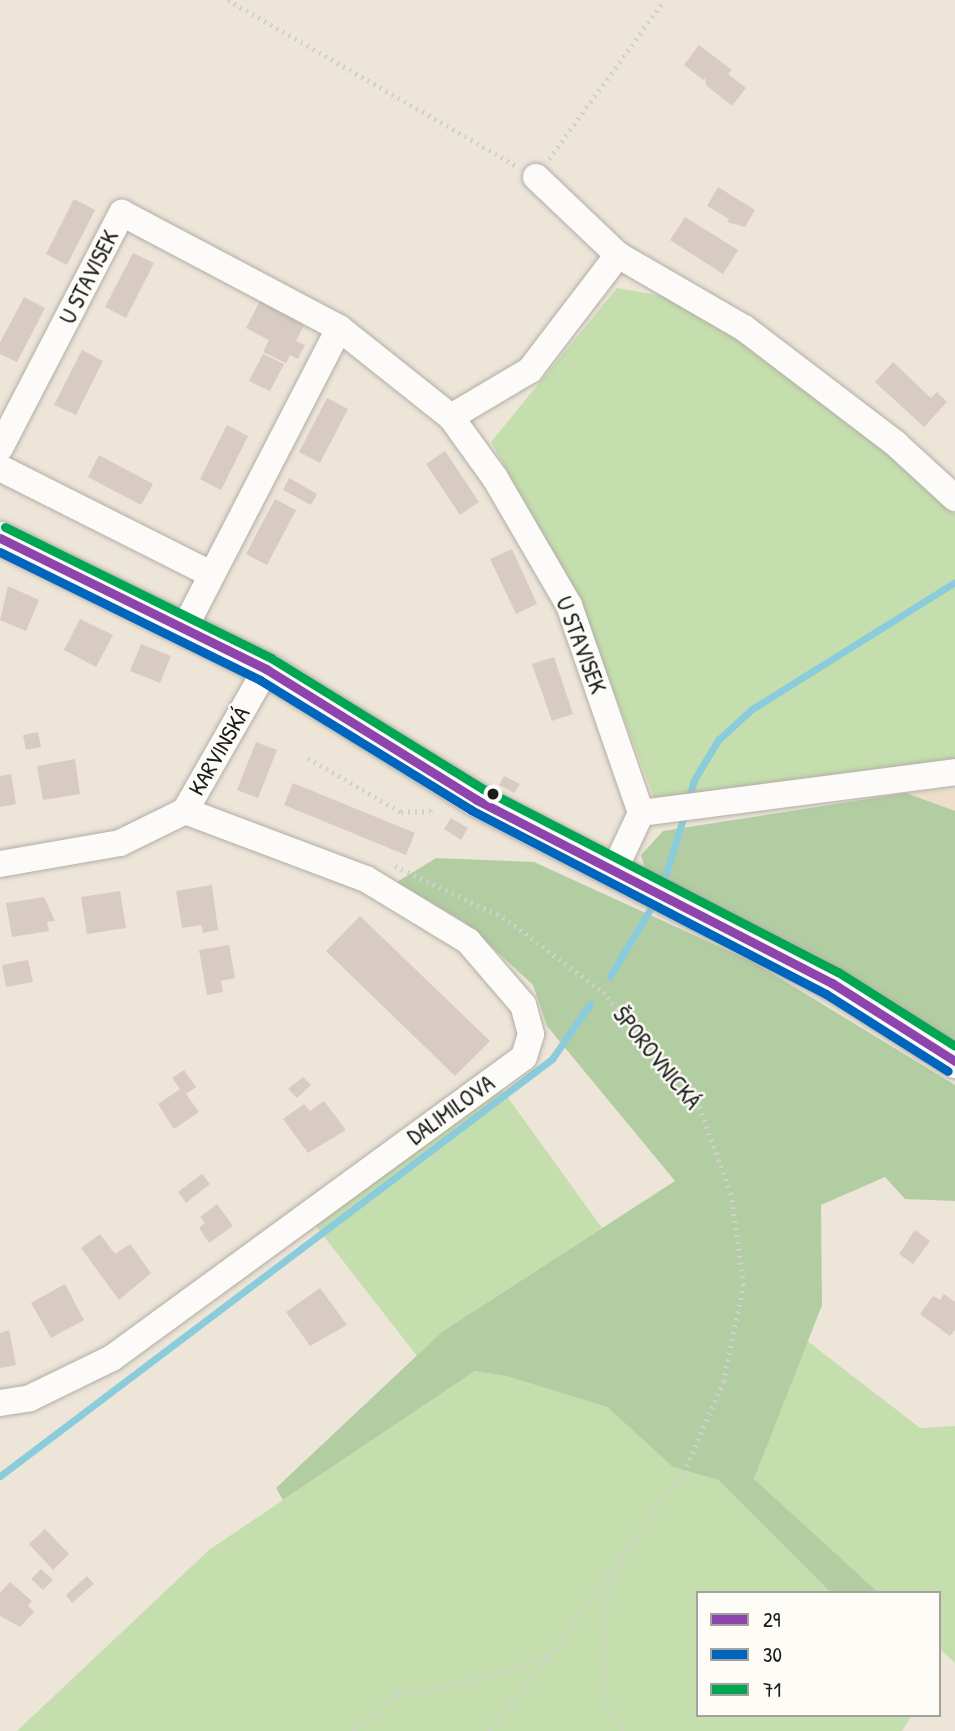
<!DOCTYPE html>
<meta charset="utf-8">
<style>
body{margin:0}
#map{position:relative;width:955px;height:1731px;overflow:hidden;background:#ede5d8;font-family:"Patrick Hand",sans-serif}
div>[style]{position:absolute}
.built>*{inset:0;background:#eeddc9}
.green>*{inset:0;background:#c4dead}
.forest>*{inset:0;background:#b2cda2}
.stream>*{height:7px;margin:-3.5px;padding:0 3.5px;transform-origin:3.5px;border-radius:3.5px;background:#8accdc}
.building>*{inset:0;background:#d8cbc3}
.path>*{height:4.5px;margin-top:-2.25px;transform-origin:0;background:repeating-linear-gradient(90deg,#d2d0cc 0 2px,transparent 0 7px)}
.roads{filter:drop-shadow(0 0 2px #b2ada5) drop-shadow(0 0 2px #b2ada5)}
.minor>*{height:26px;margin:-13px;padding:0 13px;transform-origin:13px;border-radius:13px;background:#fcfbf9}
.tertiary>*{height:33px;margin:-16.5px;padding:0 16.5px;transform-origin:16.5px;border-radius:16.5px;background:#fcfbf9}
.bus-1>*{height:9px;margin:-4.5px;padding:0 4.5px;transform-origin:4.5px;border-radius:4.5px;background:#8e44ad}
.bus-2>*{height:9px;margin:-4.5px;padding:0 4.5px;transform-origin:4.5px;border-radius:4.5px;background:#0065bd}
.bus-3>*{height:9px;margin:-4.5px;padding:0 4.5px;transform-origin:4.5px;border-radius:4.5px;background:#00a651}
.dots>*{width:19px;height:19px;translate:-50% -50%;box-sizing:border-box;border:4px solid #fdfcf7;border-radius:50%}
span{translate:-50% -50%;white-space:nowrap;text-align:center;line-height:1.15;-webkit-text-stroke:5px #fdfcf7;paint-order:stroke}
.street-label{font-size:23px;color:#1c1c1c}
.legend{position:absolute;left:696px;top:1591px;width:245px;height:126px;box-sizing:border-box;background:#fdfcf7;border:2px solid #a3a29f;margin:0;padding:9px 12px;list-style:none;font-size:21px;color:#1c1c1c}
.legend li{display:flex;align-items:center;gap:14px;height:35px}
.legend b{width:35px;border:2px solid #a3a29f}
</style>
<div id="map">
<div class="built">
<i style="clip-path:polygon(955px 790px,955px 811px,906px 793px)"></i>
</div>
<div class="green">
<i style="clip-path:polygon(617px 288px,679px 299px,742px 339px,889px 453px,955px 514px,955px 761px,655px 800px,580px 602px,491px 442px)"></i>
<i style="clip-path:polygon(501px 1088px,602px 1228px,443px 1331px,417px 1356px,315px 1225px)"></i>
<i style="clip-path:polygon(806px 1340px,920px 1428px,955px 1426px,955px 1663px,939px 1648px,939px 1593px,879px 1593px,754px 1479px)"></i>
<i style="clip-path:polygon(475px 1371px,507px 1376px,607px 1407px,673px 1467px,718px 1480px,831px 1593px,698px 1593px,698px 1715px,912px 1715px,902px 1731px,17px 1731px,209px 1550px)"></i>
</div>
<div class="forest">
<i style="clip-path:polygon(906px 793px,955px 811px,955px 1045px,648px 880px,641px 855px,663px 831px)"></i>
<i style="clip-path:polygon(436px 858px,534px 862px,755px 963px,955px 1085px,955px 1201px,905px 1199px,885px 1177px,821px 1205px,822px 1305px,754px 1479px,879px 1593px,831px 1593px,718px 1480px,673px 1467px,607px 1407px,506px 1376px,475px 1371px,283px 1500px,276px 1488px,443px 1331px,675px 1181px,547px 1026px,533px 985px,466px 923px,397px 882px)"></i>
</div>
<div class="stream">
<i style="left:688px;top:800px;width:21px;rotate:-73deg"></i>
<i style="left:694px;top:780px;width:47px;rotate:-59deg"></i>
<i style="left:718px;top:740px;width:46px;rotate:-42.4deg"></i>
<i style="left:752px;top:709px;width:239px;rotate:-32deg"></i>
<i style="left:662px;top:887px;width:78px;rotate:-73deg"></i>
<i style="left:610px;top:976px;width:87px;rotate:-59deg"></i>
<i style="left:0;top:1476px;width:692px;rotate:-37.07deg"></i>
<i style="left:552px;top:1059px;width:67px;rotate:-55.4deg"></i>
</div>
<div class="building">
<i style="clip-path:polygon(699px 45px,732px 70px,728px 74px,746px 88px,732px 106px,706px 85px,705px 78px,703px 80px,684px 65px)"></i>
<i style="clip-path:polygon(718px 187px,755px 210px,745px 227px,727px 222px,729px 219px,707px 206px)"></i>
<i style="clip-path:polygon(74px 199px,95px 210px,67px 265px,46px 254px)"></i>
<i style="clip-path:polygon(685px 217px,738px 250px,723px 274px,670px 240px)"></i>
<i style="clip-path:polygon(133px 253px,154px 263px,126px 318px,105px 307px)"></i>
<i style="clip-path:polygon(24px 297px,45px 308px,17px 362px,0 354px,0 343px)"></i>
<i style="clip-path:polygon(260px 301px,304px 325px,296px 341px,305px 345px,298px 359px,290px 355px,286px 363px,263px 352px,269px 340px,246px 328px)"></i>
<i style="clip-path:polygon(82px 350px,103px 361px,76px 415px,54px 405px)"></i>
<i style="clip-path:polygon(263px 354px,284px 364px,270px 391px,249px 381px)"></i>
<i style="clip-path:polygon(893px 362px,931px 398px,937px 392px,947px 402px,924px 427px,875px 382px)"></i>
<i style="clip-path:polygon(327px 398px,348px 409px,320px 463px,299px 452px)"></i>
<i style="clip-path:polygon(227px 425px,248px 436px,221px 490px,200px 479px)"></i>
<i style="clip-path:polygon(445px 451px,479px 502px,460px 515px,426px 464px)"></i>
<i style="clip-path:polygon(99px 455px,153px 484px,141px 505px,88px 477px)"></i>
<i style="clip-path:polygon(289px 478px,317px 494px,311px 505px,283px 490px)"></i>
<i style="clip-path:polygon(275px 499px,296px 510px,267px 565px,246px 554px)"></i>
<i style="clip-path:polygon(512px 549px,537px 604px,516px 614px,490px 559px)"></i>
<i style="clip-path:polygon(8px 586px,39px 600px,26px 631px,0 620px)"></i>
<i style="clip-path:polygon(80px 619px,113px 635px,96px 667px,64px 650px)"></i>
<i style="clip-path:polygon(141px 644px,171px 656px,160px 683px,130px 671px)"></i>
<i style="clip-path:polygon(554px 657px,573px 714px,552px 721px,532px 664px)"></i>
<i style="clip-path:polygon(38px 732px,41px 747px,26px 750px,23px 735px)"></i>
<i style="clip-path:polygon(256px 742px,277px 750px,258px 798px,237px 790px)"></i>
<i style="clip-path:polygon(75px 759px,80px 794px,43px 800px,37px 766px)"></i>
<i style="clip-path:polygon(11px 774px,16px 804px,0 807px,0 776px)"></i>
<i style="clip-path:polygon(504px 776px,520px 784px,514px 793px,499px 785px)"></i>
<i style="clip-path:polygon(293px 783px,415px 833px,406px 855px,284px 805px)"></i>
<i style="clip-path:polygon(451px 818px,468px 828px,461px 840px,444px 829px)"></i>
<i style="clip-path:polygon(212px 885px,218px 930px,203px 933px,201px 925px,182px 928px,176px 891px)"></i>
<i style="clip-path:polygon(120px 891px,126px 928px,87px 934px,81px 897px)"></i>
<i style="clip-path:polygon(44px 897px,55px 921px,47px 922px,49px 931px,12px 937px,6px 903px)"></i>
<i style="clip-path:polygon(360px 916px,490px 1041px,455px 1076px,326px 951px)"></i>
<i style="clip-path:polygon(229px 945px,235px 978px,221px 981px,223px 992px,207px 995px,199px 950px)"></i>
<i style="clip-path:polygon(28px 960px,33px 982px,6px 987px,2px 965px)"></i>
<i style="clip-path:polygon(184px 1070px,196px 1087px,186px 1094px,199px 1112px,174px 1129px,158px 1104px,180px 1089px,172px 1078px)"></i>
<i style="clip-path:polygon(303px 1077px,311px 1085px,297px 1098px,288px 1089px)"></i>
<i style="clip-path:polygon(324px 1101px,346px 1130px,308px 1153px,283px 1119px,304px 1104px,310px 1111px)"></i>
<i style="clip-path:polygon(202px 1174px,210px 1184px,186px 1203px,178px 1192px)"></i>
<i style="clip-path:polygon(217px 1204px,233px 1226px,209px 1243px,199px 1228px,205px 1223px,200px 1217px)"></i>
<i style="clip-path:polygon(915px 1230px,930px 1241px,913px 1264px,899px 1254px)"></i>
<i style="clip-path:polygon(100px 1234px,115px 1254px,130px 1244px,151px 1273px,119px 1300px,81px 1248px)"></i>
<i style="clip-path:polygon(65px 1284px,84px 1320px,51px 1338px,31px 1303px)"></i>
<i style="clip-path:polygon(320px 1288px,347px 1325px,310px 1346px,286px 1312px)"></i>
<i style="clip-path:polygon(944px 1294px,955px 1302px,955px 1330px,950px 1336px,920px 1314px,933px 1296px,940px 1300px)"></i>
<i style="clip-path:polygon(9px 1330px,16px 1365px,0 1368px,0 1333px)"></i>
<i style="clip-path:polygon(45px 1529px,69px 1554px,53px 1570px,29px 1544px)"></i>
<i style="clip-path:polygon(41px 1569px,53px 1580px,43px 1590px,31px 1579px)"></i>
<i style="clip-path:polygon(87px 1576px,94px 1584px,72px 1603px,66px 1595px)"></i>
<i style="clip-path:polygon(10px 1582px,32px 1601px,28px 1606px,34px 1612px,20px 1627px,0 1616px,0 1593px)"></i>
</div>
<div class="path">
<i style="left:228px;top:0;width:333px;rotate:29.9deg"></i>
<i style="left:549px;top:159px;width:195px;rotate:-54deg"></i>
<i style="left:308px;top:758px;width:108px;rotate:30.1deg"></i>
<i style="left:401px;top:812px;width:29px;rotate:-2deg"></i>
<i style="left:430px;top:811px;width:7px;rotate:-56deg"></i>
<i style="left:395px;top:866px;width:119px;rotate:25.3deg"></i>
<i style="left:503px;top:917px;width:125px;rotate:36.9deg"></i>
<i style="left:603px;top:992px;width:143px;rotate:49deg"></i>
<i style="left:697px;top:1100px;width:99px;rotate:69.9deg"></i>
<i style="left:731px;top:1193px;width:92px;rotate:81.9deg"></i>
<i style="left:744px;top:1284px;width:99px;rotate:101.7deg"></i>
<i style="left:724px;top:1381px;width:103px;rotate:113.6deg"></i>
<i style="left:683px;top:1475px;width:79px;rotate:128.3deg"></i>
<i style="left:634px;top:1537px;width:59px;rotate:116.1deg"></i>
<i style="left:608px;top:1590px;width:74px;rotate:93.1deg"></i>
<i style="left:604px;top:1664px;width:49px;rotate:84.2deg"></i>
<i style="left:609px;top:1713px;width:25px;rotate:45deg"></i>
<i style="left:353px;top:1731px;width:58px;rotate:-38.7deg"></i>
<i style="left:398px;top:1695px;width:48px;rotate:-8.5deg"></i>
<i style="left:445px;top:1688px;width:110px;rotate:-16.9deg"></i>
<i style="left:550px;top:1656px;width:131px;rotate:-55deg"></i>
<i style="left:489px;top:1731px;width:95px;rotate:-51deg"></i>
</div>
<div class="roads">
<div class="minor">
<i style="left:536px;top:177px;width:113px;rotate:43.6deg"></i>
<i style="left:618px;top:255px;width:146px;rotate:30.1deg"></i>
<i style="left:744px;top:328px;width:191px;rotate:37.3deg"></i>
<i style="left:896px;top:444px;width:80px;rotate:42.5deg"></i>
<i style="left:451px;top:417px;width:92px;rotate:-30.7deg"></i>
<i style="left:530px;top:370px;width:145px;rotate:-52.6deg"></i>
<i style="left:0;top:448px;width:265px;rotate:-62.6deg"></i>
<i style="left:122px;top:213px;width:246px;rotate:27.9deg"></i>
<i style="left:339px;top:328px;width:143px;rotate:38.5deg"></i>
<i style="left:451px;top:417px;width:75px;rotate:54.2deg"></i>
<i style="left:495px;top:478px;width:147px;rotate:59.8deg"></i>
<i style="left:569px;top:605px;width:220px;rotate:70.9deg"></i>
<i style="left:641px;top:813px;width:66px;rotate:115deg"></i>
<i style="left:0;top:468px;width:236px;rotate:26.7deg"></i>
<i style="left:185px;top:627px;width:336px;rotate:-62.7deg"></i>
<i style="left:641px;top:813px;width:317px;rotate:-7.4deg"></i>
<i style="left:0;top:864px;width:122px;rotate:-9.9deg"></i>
<i style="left:120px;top:843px;width:72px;rotate:-26.2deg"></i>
<i style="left:185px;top:811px;width:163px;rotate:-60.3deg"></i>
<i style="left:0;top:1403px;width:30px;rotate:-9deg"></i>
<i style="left:30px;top:1398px;width:91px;rotate:-26deg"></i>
<i style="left:112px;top:1358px;width:510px;rotate:-36.15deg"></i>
<i style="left:524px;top:1057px;width:24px;rotate:-73deg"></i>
<i style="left:531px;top:1034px;width:30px;rotate:-105deg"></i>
<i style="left:523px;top:1005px;width:84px;rotate:-130.7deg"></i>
<i style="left:468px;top:941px;width:119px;rotate:-148.7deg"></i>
<i style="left:366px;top:879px;width:193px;rotate:-159.4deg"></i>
</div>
<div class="tertiary">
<i style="left:0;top:538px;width:297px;rotate:26.2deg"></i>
<i style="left:266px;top:669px;width:248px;rotate:31.8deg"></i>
<i style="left:477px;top:800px;width:399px;rotate:27.3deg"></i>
<i style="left:832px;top:983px;width:146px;rotate:32.4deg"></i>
</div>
</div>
<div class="bus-1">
<i style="left:0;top:538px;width:297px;rotate:26.2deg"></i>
<i style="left:266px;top:669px;width:248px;rotate:31.8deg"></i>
<i style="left:477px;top:800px;width:399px;rotate:27.3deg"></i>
<i style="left:832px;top:983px;width:146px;rotate:32.4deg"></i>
</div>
<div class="bus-2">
<i style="left:0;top:552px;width:290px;rotate:26.2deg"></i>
<i style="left:260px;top:680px;width:248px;rotate:31.6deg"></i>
<i style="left:471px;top:810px;width:400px;rotate:27.4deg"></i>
<i style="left:826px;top:994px;width:144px;rotate:32.3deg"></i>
</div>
<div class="bus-3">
<i style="left:5px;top:527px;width:297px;rotate:26.2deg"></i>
<i style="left:271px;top:658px;width:249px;rotate:31.7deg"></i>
<i style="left:483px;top:789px;width:399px;rotate:27.3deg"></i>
<i style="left:838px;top:972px;width:138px;rotate:32.3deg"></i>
</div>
<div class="dots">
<i style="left:493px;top:794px;background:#1c1c1c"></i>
</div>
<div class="street-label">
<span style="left:89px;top:277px;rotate:-63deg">U STAVISEK</span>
<span style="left:581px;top:645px;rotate:69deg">U STAVISEK</span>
<span style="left:219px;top:751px;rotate:-60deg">KARVINSKÁ</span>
<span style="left:657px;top:1058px;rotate:51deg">ŠPOROVNICKÁ</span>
<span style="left:451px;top:1110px;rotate:-36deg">DALIMILOVA</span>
</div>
<ul class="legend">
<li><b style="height:9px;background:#8e44ad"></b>29</li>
<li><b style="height:9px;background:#0065bd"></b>30</li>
<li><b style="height:9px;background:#00a651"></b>71</li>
</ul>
</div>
